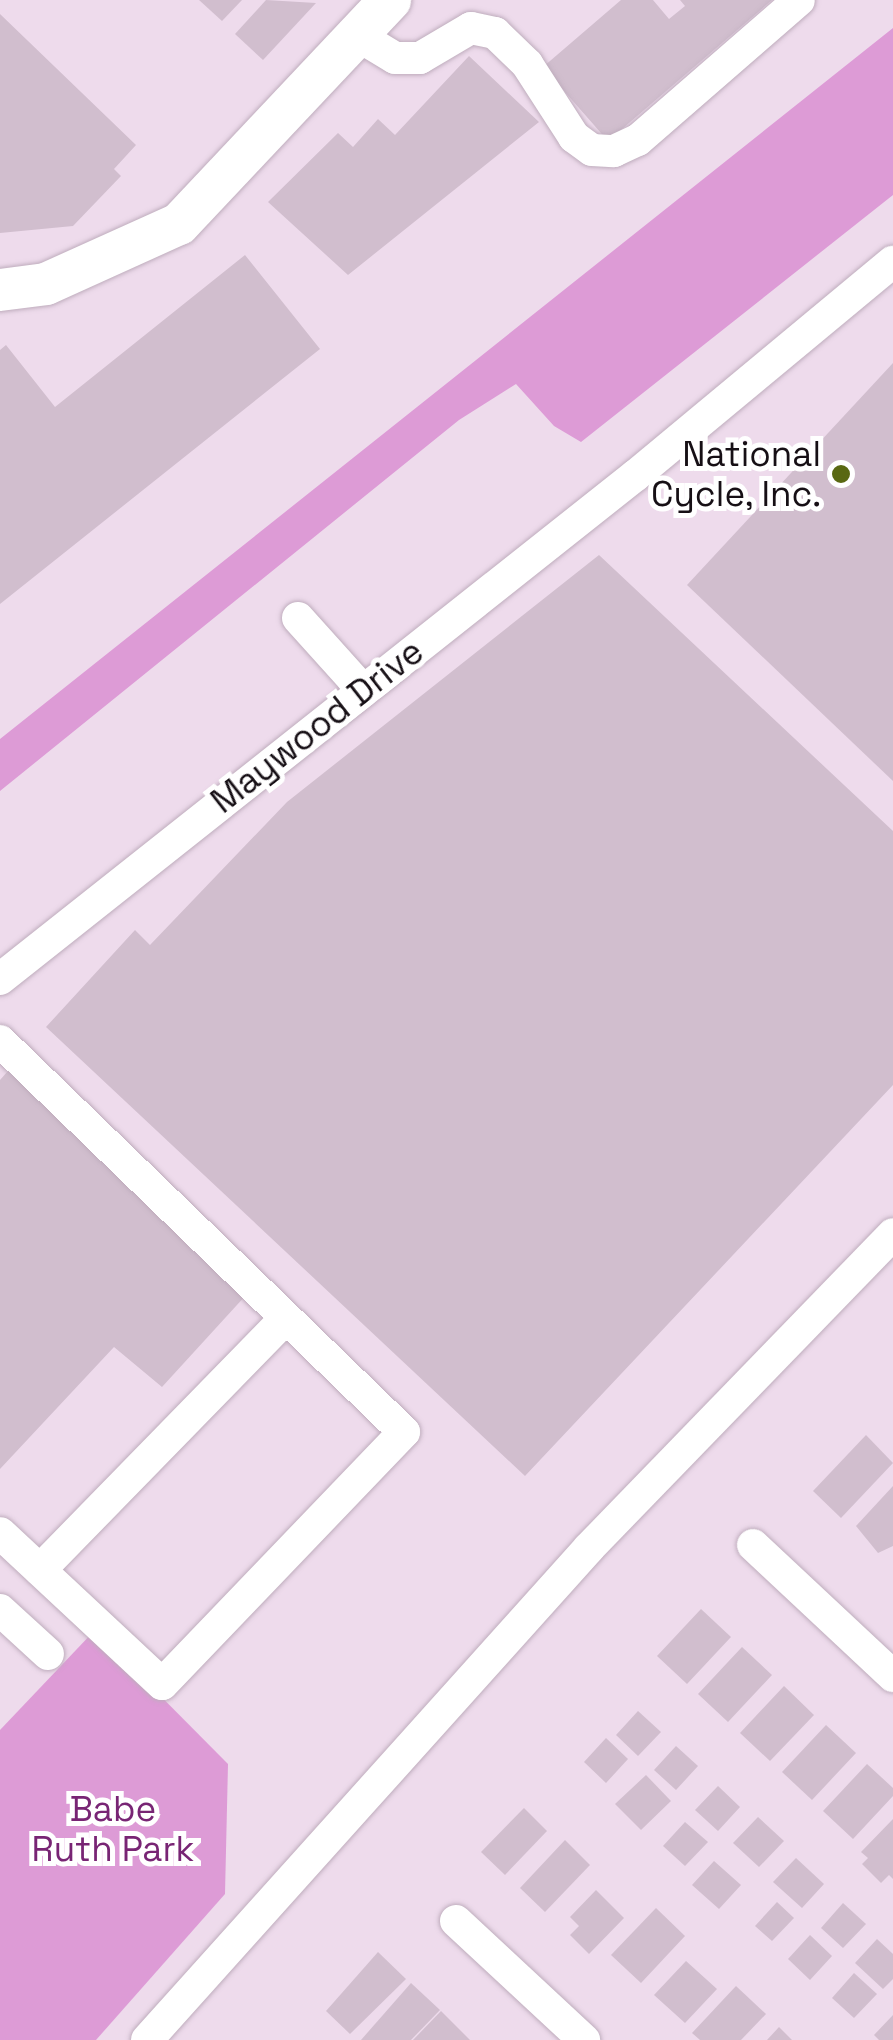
<!DOCTYPE html>
<style>
body{margin:0}
#map{position:relative;width:893px;height:2040px;overflow:hidden;background:#eedbec;font-family:"Space Grotesk",sans-serif}
div>[style]{position:absolute}
.green>*{inset:0;background:#dd9bd6}
.building>*{inset:0;background:#d1bece}
.roads{filter:drop-shadow(0 0 2px #bfadbd) drop-shadow(0 0 2px #bfadbd)}
.minor>*{height:32px;margin:-16px;padding:0 16px;transform-origin:16px;border-radius:16px;background:#fff}
.major>*{height:42px;margin:-21px;padding:0 21px;transform-origin:21px;border-radius:21px;background:#fff}
.dots>*{width:28px;height:28px;translate:-50% -50%;box-sizing:border-box;border:5px solid #fff;border-radius:50%}
span{translate:-50% -50%;white-space:nowrap;text-align:center;line-height:1.15;-webkit-text-stroke:10px #fff;paint-order:stroke}
.poi-label{font-size:35px;color:#160f15}
.right{translate:-100% -50%;text-align:right}
.street-label{font-size:35px;color:#160f15}
.park-label{font-size:35px;color:#782574}
</style>
<div id="map">
<div class="green">
<i style="clip-path:polygon(893px 28px,893px 195px,581px 442px,554px 426px,516px 384px,459px 420px,0 791px,0 739px)"></i>
<i style="clip-path:polygon(95px 1630px,228px 1764px,225px 1894px,96px 2040px,0 2040px,0 1730px)"></i>
</div>
<div class="building">
<i style="clip-path:polygon(199px 0,242px 0,222px 21px)"></i>
<i style="clip-path:polygon(266px 0,316px 3px,263px 60px,235px 34px)"></i>
<i style="clip-path:polygon(621px 0,653px 0,669px 19px,685px 6px,680px 0,772px 0,608px 141px,543px 67px)"></i>
<i style="clip-path:polygon(0 14px,136px 145px,114px 169px,121px 176px,73px 226px,0 233px)"></i>
<i style="clip-path:polygon(469px 56px,539px 122px,348px 275px,268px 202px,338px 133px,353px 147px,378px 119px,395px 135px)"></i>
<i style="clip-path:polygon(245px 255px,320px 349px,0 604px,0 350px,6px 345px,55px 407px)"></i>
<i style="clip-path:polygon(893px 363px,893px 781px,687px 585px)"></i>
<i style="clip-path:polygon(599px 555px,893px 831px,893px 1085px,525px 1476px,46px 1027px,135px 930px,150px 945px,287px 802px)"></i>
<i style="clip-path:polygon(8px 1071px,247px 1294px,162px 1387px,114px 1347px,0 1469px,0 1080px)"></i>
<i style="clip-path:polygon(866px 1435px,893px 1463px,841px 1518px,813px 1491px)"></i>
<i style="clip-path:polygon(893px 1486px,893px 1546px,878px 1553px,856px 1526px)"></i>
<i style="clip-path:polygon(701px 1609px,731px 1637px,687px 1684px,657px 1656px)"></i>
<i style="clip-path:polygon(742px 1647px,772px 1675px,728px 1722px,698px 1694px)"></i>
<i style="clip-path:polygon(784px 1686px,814px 1715px,770px 1761px,740px 1733px)"></i>
<i style="clip-path:polygon(638px 1711px,661px 1732px,638px 1756px,616px 1735px)"></i>
<i style="clip-path:polygon(826px 1725px,856px 1753px,812px 1800px,782px 1772px)"></i>
<i style="clip-path:polygon(606px 1738px,628px 1759px,606px 1783px,584px 1762px)"></i>
<i style="clip-path:polygon(676px 1746px,698px 1766px,676px 1790px,654px 1770px)"></i>
<i style="clip-path:polygon(867px 1764px,893px 1788px,893px 1796px,853px 1839px,823px 1811px)"></i>
<i style="clip-path:polygon(646px 1775px,671px 1801px,641px 1830px,615px 1804px)"></i>
<i style="clip-path:polygon(718px 1786px,740px 1807px,718px 1831px,695px 1810px)"></i>
<i style="clip-path:polygon(524px 1808px,547px 1831px,505px 1875px,481px 1852px)"></i>
<i style="clip-path:polygon(758px 1817px,784px 1841px,759px 1867px,733px 1843px)"></i>
<i style="clip-path:polygon(893px 1819px,893px 1879px,889px 1875px,881px 1883px,862px 1864px,868px 1858px,861px 1852px)"></i>
<i style="clip-path:polygon(685px 1822px,708px 1842px,685px 1866px,663px 1846px)"></i>
<i style="clip-path:polygon(565px 1840px,590px 1865px,545px 1912px,520px 1888px)"></i>
<i style="clip-path:polygon(796px 1858px,824px 1884px,802px 1908px,773px 1882px)"></i>
<i style="clip-path:polygon(714px 1861px,741px 1885px,719px 1909px,692px 1885px)"></i>
<i style="clip-path:polygon(596px 1890px,624px 1918px,589px 1954px,570px 1935px,579px 1926px,570px 1917px)"></i>
<i style="clip-path:polygon(777px 1902px,794px 1918px,772px 1941px,755px 1926px)"></i>
<i style="clip-path:polygon(843px 1903px,866px 1924px,843px 1948px,821px 1928px)"></i>
<i style="clip-path:polygon(656px 1908px,685px 1936px,641px 1983px,611px 1955px)"></i>
<i style="clip-path:polygon(810px 1935px,832px 1956px,810px 1980px,788px 1959px)"></i>
<i style="clip-path:polygon(877px 1939px,893px 1954px,893px 1979px,883px 1989px,855px 1963px)"></i>
<i style="clip-path:polygon(378px 1952px,406px 1979px,350px 2034px,326px 2011px)"></i>
<i style="clip-path:polygon(686px 1961px,717px 1989px,685px 2023px,654px 1995px)"></i>
<i style="clip-path:polygon(854px 1973px,877px 1994px,854px 2018px,832px 1998px)"></i>
<i style="clip-path:polygon(411px 1983px,440px 2010px,411px 2040px,361px 2040px)"></i>
<i style="clip-path:polygon(736px 1986px,766px 2014px,741px 2040px,700px 2040px,692px 2033px)"></i>
<i style="clip-path:polygon(441px 2011px,470px 2040px,413px 2040px)"></i>
<i style="clip-path:polygon(893px 2015px,893px 2040px,879px 2040px,874px 2035px)"></i>
<i style="clip-path:polygon(779px 2027px,792px 2040px,767px 2040px)"></i>
</div>
<div class="roads">
<div class="minor">
<i style="left:357px;top:35px;width:44px;rotate:31.2deg"></i>
<i style="left:395px;top:58px;width:25px"></i>
<i style="left:420px;top:58px;width:59px;rotate:-30.5deg"></i>
<i style="left:471px;top:28px;width:25px;rotate:12deg"></i>
<i style="left:495px;top:33px;width:45px;rotate:44.1deg"></i>
<i style="left:527px;top:64px;width:87px;rotate:57.2deg"></i>
<i style="left:574px;top:137px;width:22px;rotate:36deg"></i>
<i style="left:592px;top:150px;width:22px;rotate:3deg"></i>
<i style="left:614px;top:151px;width:26px;rotate:-25deg"></i>
<i style="left:638px;top:140px;width:213px;rotate:-41deg"></i>
<i style="left:298px;top:618px;width:96px;rotate:48deg"></i>
<i style="left:0;top:979px;width:811px;rotate:-38.4deg"></i>
<i style="left:636px;top:475px;width:334px;rotate:-39.7deg"></i>
<i style="left:0;top:1041px;width:562px;rotate:44.06deg"></i>
<i style="left:404px;top:1432px;width:349px;rotate:133.8deg"></i>
<i style="left:162px;top:1684px;width:221px;rotate:-137deg"></i>
<i style="left:753px;top:1545px;width:192px;rotate:43.1deg"></i>
<i style="left:40px;top:1570px;width:351px;rotate:-45.7deg"></i>
<i style="left:0;top:1610px;width:65px;rotate:42.5deg"></i>
<i style="left:456px;top:1921px;width:175px;rotate:42.9deg"></i>
<i style="left:147px;top:2040px;width:661px;rotate:-48.06deg"></i>
<i style="left:589px;top:1548px;width:437px;rotate:-45.9deg"></i>
</div>
<div class="major">
<i style="left:0;top:290px;width:46px;rotate:-7.4deg"></i>
<i style="left:46px;top:284px;width:146px;rotate:-24.3deg"></i>
<i style="left:179px;top:224px;width:308px;rotate:-46.7deg"></i>
</div>
</div>
<div class="dots">
<i style="left:841px;top:474px;background:#596812"></i>
</div>
<div class="poi-label">
<span class="right" style="left:821px;top:474px">National<br>Cycle, Inc.</span>
</div>
<div class="street-label">
<span style="left:317px;top:726px;rotate:-38deg">Maywood Drive</span>
</div>
<div class="park-label">
<span style="left:113px;top:1829px">Babe<br>Ruth Park</span>
</div>
</div>
